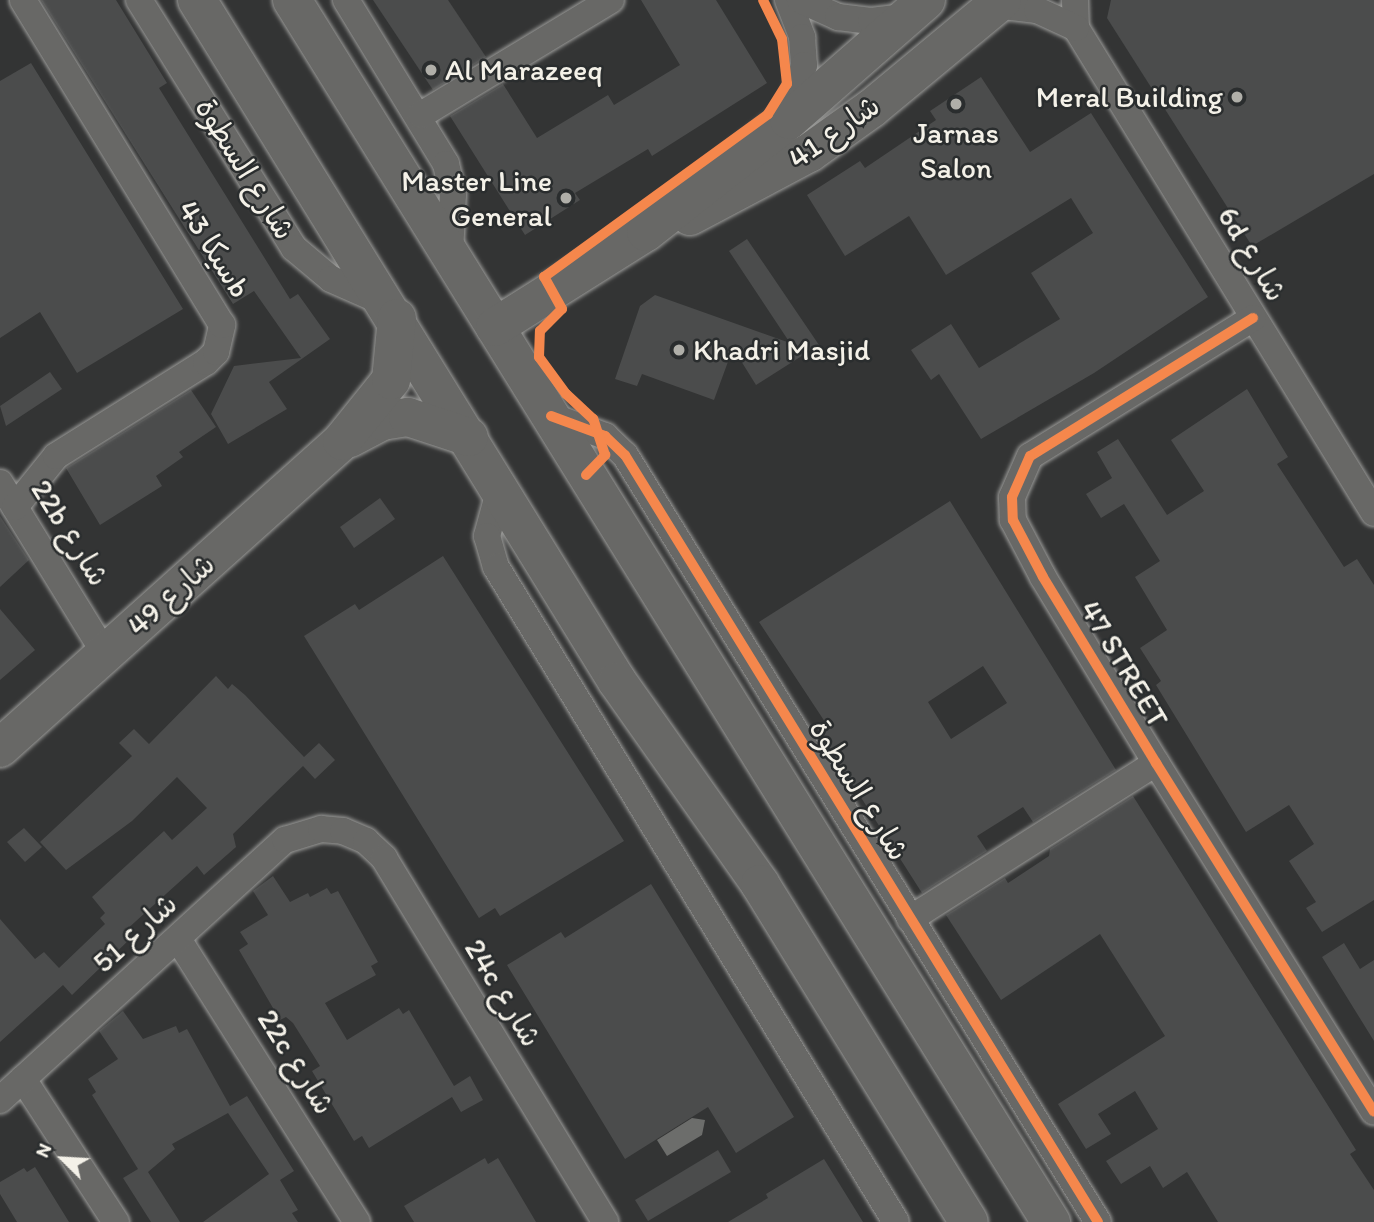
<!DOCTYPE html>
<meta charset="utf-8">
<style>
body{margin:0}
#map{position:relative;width:1374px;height:1222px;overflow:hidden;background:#333434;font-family:Itim,"Playpen Sans Arabic",sans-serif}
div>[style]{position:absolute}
.water>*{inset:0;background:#6c6d6b}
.building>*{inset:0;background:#4b4c4c}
.roads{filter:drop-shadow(0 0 2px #9b9b99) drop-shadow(0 0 2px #9b9b99)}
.street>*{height:26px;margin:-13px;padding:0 13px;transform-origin:13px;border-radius:13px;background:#686866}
.secondary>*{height:38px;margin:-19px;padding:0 19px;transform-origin:19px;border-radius:19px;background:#686866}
.cycleway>*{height:10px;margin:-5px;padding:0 5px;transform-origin:5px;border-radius:5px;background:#f5874c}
.dots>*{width:19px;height:19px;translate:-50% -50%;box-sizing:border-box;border:4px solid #2a2d2e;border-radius:50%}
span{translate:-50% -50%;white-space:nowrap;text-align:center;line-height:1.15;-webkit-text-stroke:5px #2a2d2e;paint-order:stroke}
.poi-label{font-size:30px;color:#f4f1e8}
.left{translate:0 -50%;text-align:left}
.right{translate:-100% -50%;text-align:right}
.street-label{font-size:30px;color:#f4f1e8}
.north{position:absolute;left:28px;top:1124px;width:70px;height:70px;-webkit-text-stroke:5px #2a2d2e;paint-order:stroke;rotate:294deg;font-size:19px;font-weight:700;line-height:28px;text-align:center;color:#f4f1e8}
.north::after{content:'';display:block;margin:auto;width:24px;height:32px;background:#f4f1e8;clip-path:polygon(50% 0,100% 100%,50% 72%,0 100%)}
</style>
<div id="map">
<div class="water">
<i style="clip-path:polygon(692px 1118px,705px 1120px,702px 1135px,667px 1156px,657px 1140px)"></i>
</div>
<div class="building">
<i style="clip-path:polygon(41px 0,116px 0,167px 83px,159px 88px,290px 299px,298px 294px,330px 339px,269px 382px,287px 409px,228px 444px,211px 414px,234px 366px,301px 358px,254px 291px,233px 304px)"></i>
<i style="clip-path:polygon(373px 0,448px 0,486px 57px,433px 90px)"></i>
<i style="clip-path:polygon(641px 0,716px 0,767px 83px,652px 156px,648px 149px,575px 193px,580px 200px,525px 235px,450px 116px,503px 84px,537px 138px,608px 95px,614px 105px,680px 65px)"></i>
<i style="clip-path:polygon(1111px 0,1374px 0,1374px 174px,1252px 246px,1107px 18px)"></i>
<i style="clip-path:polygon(31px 63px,183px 309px,77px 373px,40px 312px,0 338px,0 81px)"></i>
<i style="clip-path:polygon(981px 77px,1030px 152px,1091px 113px,1208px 297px,1094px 373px,981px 439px,939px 374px,931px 380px,911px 350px,951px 324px,979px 368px,1060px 319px,1031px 273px,1093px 233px,1071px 198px,946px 275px,909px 216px,845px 256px,807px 195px,860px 161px,865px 168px,936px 120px,930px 111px)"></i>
<i style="clip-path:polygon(747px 239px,819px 345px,756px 385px,733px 348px,714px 400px,642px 374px,637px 386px,615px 379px,640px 306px,655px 295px,790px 343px,729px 251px)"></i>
<i style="clip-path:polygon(50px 372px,62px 389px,6px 426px,0 406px)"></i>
<i style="clip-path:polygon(1247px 389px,1288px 457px,1277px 464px,1344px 567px,1357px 559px,1374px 585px,1374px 900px,1322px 932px,1306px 908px,1316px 902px,1289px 861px,1314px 844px,1289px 805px,1246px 832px,1156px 685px,1161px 681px,1140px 648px,1167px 630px,1135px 577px,1160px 561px,1124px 504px,1101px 518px,1086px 494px,1112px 478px,1097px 452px,1118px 439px,1167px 515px,1204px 491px,1171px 440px)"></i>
<i style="clip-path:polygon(191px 390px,216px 427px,179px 452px,183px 457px,156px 476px,162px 486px,100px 525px,66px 468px)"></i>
<i style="clip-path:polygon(380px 498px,395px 519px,354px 548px,340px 527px)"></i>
<i style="clip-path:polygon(evenodd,950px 501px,1116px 770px,1033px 822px,1023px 807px,977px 836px,987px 851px,922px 893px,816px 727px,825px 722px,759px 622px,950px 501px,983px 666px,1007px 703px,951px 739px,928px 702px,983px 666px)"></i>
<i style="clip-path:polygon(0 516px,29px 560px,0 587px)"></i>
<i style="clip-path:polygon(443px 556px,624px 841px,500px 916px,495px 908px,479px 918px,304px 636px,355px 604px,359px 610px)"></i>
<i style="clip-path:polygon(0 609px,35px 650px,0 680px)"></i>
<i style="clip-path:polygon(216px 676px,228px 689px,232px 684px,245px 695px,304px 757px,319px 743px,335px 760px,315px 779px,303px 766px,233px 834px,236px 847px,204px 875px,197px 866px,125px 931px,131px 938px,72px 995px,63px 985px,0 1042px,0 919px,35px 959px,44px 952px,59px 968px,105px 924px,100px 918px,105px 913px,92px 897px,164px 831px,172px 840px,207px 808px,177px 777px,132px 821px,66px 870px,40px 842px,132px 756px,119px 743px,134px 729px,149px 744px)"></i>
<i style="clip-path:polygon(1133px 796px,1356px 1150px,1350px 1154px,1374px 1190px,1374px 1222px,1218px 1222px,1187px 1172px,1163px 1188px,1150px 1166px,1121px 1184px,1106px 1161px,1158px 1129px,1135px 1091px,1098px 1114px,1111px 1134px,1086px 1149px,1058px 1104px,1165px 1036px,1100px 934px,1001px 1000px,946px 915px,1005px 878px,1008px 883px,1049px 856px,1050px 849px)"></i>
<i style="clip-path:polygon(24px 828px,42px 847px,25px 862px,7px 842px)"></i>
<i style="clip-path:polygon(273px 876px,290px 902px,308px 893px,310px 897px,327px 888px,331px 894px,338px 891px,378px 962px,371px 966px,376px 975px,325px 1003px,347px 1040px,399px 1008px,403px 1014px,409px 1010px,454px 1086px,470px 1076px,483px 1100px,461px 1112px,452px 1097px,369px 1148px,362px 1136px,354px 1141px,312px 1071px,320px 1066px,293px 1023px,286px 1017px,280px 1020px,239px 950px,248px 944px,240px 932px,268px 915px,253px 891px)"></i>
<i style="clip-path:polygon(651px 884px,794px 1117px,736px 1153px,708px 1107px,625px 1159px,507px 965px,561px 932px,565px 938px)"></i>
<i style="clip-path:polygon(1344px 943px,1360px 969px,1374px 960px,1374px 1041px,1322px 957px)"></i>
<i style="clip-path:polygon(123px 1011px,143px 1039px,176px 1026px,179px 1033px,187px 1029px,230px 1106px,247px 1096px,294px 1171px,280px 1180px,298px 1210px,292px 1213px,298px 1222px,203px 1222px,269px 1174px,228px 1113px,172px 1144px,175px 1149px,148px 1172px,180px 1222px,151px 1222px,123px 1178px,138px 1169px,92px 1095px,96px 1092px,88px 1079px,118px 1059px,99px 1031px)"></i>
<i style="clip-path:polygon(718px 1150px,731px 1172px,648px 1221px,635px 1200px)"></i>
<i style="clip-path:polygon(485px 1158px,488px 1164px,498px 1158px,536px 1222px,414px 1222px,404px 1206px)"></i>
<i style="clip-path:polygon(824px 1159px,863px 1222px,728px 1222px,768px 1198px,766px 1194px)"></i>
<i style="clip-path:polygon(35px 1167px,69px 1222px,17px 1222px,0 1194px,0 1182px,24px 1168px,27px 1172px)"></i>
</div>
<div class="roads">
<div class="street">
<i style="left:139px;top:0;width:292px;rotate:58deg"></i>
<i style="left:294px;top:248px;width:48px;rotate:40deg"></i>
<i style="left:331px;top:279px;width:59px;rotate:24deg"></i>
<i style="left:346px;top:0;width:192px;rotate:58.6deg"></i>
<i style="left:446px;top:164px;width:31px;rotate:77deg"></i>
<i style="left:453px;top:194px;width:60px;rotate:92.9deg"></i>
<i style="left:788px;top:0;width:40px;rotate:69deg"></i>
<i style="left:802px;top:37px;width:28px;rotate:86deg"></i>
<i style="left:804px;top:65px;width:53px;rotate:105.4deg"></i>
<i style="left:800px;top:0;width:42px;rotate:24.1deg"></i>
<i style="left:838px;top:17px;width:33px;rotate:7deg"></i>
<i style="left:871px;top:21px;width:34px;rotate:-7deg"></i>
<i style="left:1075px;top:0;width:28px;rotate:88deg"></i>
<i style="left:1076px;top:28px;width:569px;rotate:58.43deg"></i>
<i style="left:995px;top:5px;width:42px;rotate:6.8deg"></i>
<i style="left:1037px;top:10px;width:43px;rotate:24.8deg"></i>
<i style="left:421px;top:115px;width:222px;rotate:-31.2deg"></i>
<i style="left:1253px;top:318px;width:262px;rotate:148.2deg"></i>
<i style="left:1030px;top:456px;width:45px;rotate:113.7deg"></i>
<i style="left:1012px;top:497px;width:23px;rotate:88deg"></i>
<i style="left:1013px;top:520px;width:64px;rotate:62.2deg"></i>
<i style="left:1043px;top:577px;width:218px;rotate:58.7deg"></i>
<i style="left:1156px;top:763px;width:411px;rotate:58deg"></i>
<i style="left:551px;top:416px;width:58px;rotate:20.3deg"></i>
<i style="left:605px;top:436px;width:28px;rotate:44deg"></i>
<i style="left:625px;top:455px;width:901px;rotate:58.34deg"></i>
<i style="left:0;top:483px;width:201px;rotate:58.4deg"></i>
<i style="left:500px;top:488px;width:50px;rotate:105.2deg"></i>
<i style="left:487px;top:536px;width:32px;rotate:74deg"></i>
<i style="left:496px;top:567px;width:767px;rotate:58.59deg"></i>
<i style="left:15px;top:507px;width:65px;rotate:-51.2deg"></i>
<i style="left:56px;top:456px;width:177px;rotate:-32.1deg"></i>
<i style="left:206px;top:362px;width:14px;rotate:-45deg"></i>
<i style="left:216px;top:352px;width:28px;rotate:-77deg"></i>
<i style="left:222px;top:325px;width:381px;rotate:-121.5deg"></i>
<i style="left:910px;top:919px;width:291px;rotate:-32.4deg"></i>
<i style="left:178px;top:939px;width:335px;rotate:57.7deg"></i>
<i style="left:23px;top:1079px;width:171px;rotate:57deg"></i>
<i style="left:0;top:1100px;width:386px;rotate:-42.4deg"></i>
<i style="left:285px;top:840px;width:38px;rotate:-17deg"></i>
<i style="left:321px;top:829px;width:22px;rotate:5deg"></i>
<i style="left:343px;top:831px;width:25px;rotate:23deg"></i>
<i style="left:366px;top:841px;width:25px;rotate:43deg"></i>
<i style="left:384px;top:858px;width:426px;rotate:58.7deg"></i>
</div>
<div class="secondary">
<i style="left:197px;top:0;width:800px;rotate:58.34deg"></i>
<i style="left:617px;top:681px;width:248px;rotate:54.8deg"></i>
<i style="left:760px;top:884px;width:397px;rotate:58.3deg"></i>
<i style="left:292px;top:0;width:1439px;rotate:58.16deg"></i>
<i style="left:690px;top:216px;width:135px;rotate:-27.9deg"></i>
<i style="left:809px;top:153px;width:77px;rotate:-35.5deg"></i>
<i style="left:872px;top:108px;width:169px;rotate:-39.7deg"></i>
<i style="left:495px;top:327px;width:178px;rotate:-32.2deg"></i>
<i style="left:646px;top:232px;width:182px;rotate:-38.1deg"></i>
<i style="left:789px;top:120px;width:182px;rotate:-41.2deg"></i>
<i style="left:350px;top:438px;width:36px;rotate:-28deg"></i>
<i style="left:382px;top:421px;width:26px;rotate:-9deg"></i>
<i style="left:408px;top:417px;width:64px;rotate:18.2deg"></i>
<i style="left:0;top:748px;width:460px;rotate:-41.9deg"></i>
<i style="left:342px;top:441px;width:78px;rotate:-51.2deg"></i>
<i style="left:391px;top:380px;width:62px;rotate:-84.5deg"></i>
</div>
</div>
<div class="cycleway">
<i style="left:1253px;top:318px;width:262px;rotate:148.2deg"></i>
<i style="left:1030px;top:456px;width:45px;rotate:113.7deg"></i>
<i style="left:1012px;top:497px;width:23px;rotate:88deg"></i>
<i style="left:1013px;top:520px;width:64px;rotate:62.2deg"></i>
<i style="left:1043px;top:577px;width:218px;rotate:58.7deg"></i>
<i style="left:1156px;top:763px;width:411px;rotate:58deg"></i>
<i style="left:551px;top:416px;width:58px;rotate:20.3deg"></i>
<i style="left:605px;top:436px;width:28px;rotate:44deg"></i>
<i style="left:625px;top:455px;width:901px;rotate:58.34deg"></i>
<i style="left:586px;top:475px;width:28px;rotate:-46deg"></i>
<i style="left:605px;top:455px;width:38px;rotate:-108deg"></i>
<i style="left:593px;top:419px;width:37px;rotate:-137deg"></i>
<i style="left:566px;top:394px;width:46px;rotate:-126.1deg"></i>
<i style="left:539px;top:357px;width:26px;rotate:-88deg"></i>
<i style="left:540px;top:331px;width:31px;rotate:-45deg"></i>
<i style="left:562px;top:309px;width:37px;rotate:-119deg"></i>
<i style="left:544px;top:277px;width:277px;rotate:-36deg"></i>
<i style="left:768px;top:114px;width:36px;rotate:-58deg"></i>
<i style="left:787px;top:84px;width:45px;rotate:-96.3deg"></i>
<i style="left:782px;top:39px;width:43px;rotate:-116deg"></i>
</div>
<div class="dots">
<i style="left:431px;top:70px;background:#b0afa9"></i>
<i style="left:1237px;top:97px;background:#b0afa9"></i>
<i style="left:956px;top:104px;background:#b0afa9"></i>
<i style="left:566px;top:198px;background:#b0afa9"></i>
<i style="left:679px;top:350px;background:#b0afa9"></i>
</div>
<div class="poi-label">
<span class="left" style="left:445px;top:70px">Al Marazeeq</span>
<span class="right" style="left:1223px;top:97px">Meral Building</span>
<span style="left:956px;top:150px">Jarnas<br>Salon</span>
<span class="right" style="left:552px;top:198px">Master Line<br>General</span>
<span class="left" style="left:693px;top:350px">Khadri Masjid</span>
</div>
<div class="street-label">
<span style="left:834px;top:132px;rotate:-35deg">شارع 41</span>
<span style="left:245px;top:169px;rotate:58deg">شارع السطوة</span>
<span style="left:214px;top:249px;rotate:58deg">سيكا 43b</span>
<span style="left:1252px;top:254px;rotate:59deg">6d شارع</span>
<span style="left:70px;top:533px;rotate:58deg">22b شارع</span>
<span style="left:171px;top:595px;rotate:-42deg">شارع 49</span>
<span style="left:1124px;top:664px;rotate:59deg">47 STREET</span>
<span style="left:859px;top:790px;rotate:58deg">شارع السطوة</span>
<span style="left:135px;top:933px;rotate:-42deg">شارع 51</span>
<span style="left:503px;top:993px;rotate:59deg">24c شارع</span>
<span style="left:296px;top:1062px;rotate:58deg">22c شارع</span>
</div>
<div class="north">N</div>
</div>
